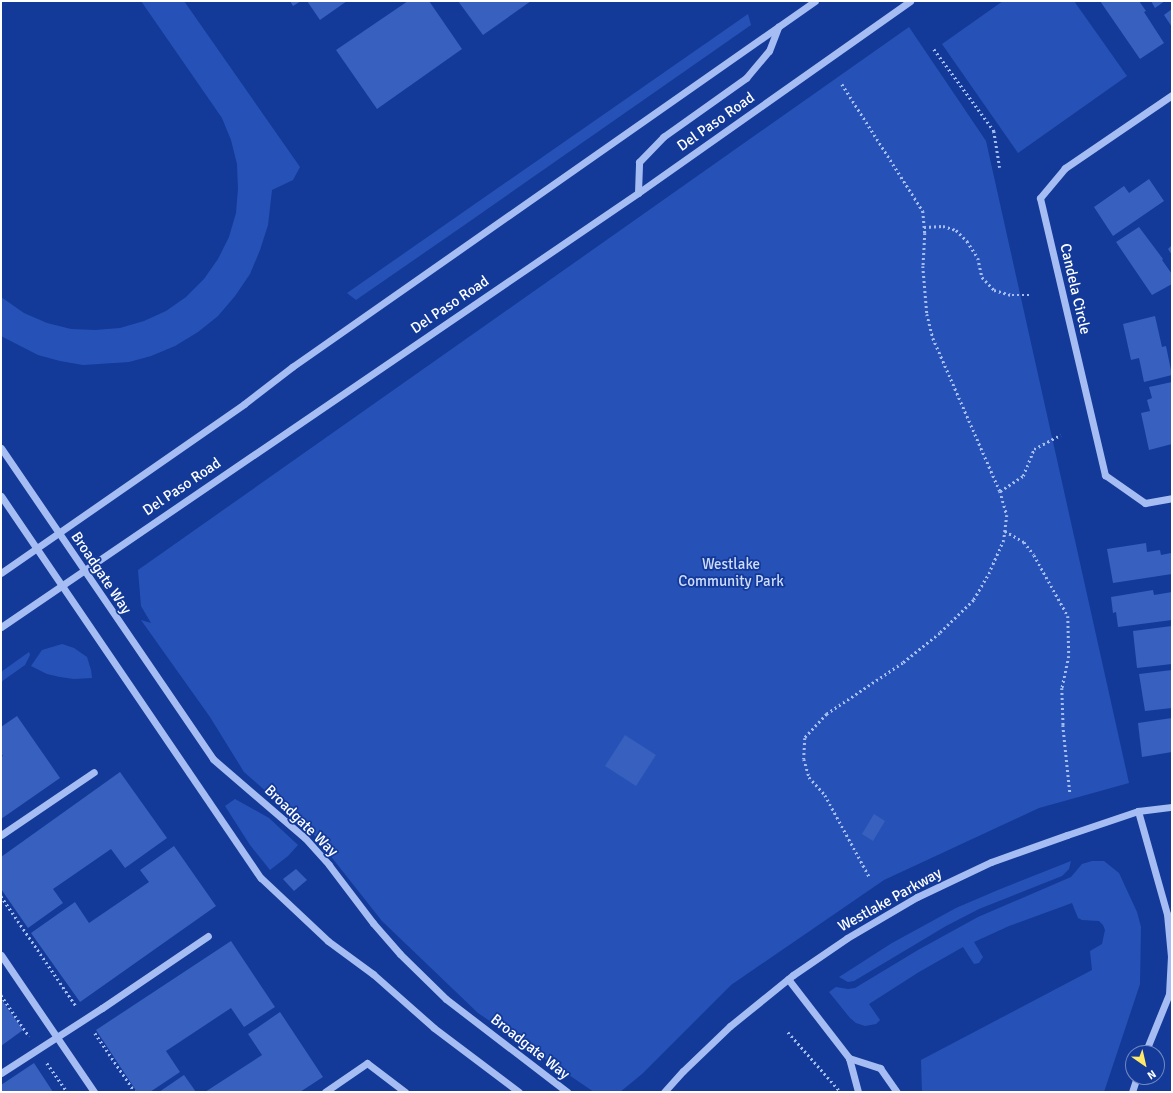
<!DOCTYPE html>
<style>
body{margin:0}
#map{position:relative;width:1173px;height:1093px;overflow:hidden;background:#133a99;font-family:Signika,sans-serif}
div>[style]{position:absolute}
.green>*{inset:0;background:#2652b7}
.building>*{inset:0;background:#3760bf}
.path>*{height:2.5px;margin-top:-1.25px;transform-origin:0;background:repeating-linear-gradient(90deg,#a6bdf3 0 2px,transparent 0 5px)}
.minor>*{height:7px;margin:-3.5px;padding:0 3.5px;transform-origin:3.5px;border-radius:3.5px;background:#a6bdf3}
span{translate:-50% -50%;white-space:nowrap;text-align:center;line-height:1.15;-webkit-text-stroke:3.5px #133a99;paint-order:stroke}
.street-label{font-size:15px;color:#fff}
.park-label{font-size:15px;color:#cedcfd}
.frame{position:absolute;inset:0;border:2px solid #fff;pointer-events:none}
.north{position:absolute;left:1125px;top:1045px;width:40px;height:40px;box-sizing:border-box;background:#133a99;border:1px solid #7189c2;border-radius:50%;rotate:146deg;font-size:11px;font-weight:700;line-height:16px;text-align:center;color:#fff}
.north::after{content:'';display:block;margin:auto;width:14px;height:18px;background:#ffea68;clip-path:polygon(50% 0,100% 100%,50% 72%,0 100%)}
</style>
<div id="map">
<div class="green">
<i style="clip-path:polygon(141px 1px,184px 1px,300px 167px,293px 180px,272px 190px,268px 225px,260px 250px,250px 274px,235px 296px,218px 316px,198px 332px,175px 346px,151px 356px,129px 362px,83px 365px,60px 361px,38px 355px,1px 336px,1px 297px,24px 313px,47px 323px,71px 329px,95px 330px,120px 328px,144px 321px,166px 311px,186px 297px,204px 279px,218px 259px,229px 237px,236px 213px,238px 189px,237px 164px,231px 140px,222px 118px)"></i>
<i style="clip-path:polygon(1003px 1px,1074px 1px,1127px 76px,1018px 153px,942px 44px)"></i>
<i style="clip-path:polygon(748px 14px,751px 25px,463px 226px,356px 300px,347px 293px)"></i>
<i style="clip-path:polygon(909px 27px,986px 141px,1129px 783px,1039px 808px,884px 880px,731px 985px,642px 1074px,620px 1092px,594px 1092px,478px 1013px,382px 921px,310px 830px,244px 772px,210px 717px,141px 620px,151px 623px,141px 606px,138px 570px)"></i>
<i style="clip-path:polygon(62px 644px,74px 648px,87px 657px,91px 670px,92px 678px,74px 679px,60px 677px,47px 674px,31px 666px,42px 650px)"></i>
<i style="clip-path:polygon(29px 652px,30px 655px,25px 665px,1px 682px,1px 672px)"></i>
<i style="clip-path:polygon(235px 799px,269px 818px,298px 845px,288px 856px,270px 870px,250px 845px,225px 806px)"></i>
<i style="clip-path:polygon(1071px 861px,1069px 869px,1062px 876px,979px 909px,946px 926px,854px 981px,848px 982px,839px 977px,892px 943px,956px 908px,998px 890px)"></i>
<i style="clip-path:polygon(1092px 861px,1104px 861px,1119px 873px,1137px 912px,1141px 927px,1140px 984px,1104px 1092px,922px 1092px,921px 1060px,1092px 970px,1090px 951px,1102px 944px,1105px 930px,1103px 925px,1099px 921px,1082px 920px,1078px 918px,1072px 903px,1009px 926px,974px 942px,983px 957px,979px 963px,974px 964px,963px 947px,919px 972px,869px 1004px,880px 1020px,876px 1024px,865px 1026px,856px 1023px,850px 1018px,829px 992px,836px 987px,848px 989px,855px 988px,918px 950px,978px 917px,1071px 877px,1082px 864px)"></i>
</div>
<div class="building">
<i style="clip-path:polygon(290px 1px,301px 1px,293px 6px)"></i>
<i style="clip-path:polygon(307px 1px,347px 1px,320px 20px)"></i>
<i style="clip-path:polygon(408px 1px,429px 1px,462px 49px,377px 109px,336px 50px)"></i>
<i style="clip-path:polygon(458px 1px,531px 1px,483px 35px)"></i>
<i style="clip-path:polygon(1100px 1px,1139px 1px,1146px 11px,1144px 12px,1164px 43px,1140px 59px)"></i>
<i style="clip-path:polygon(1151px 1px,1165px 1px,1155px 8px)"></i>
<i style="clip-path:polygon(1172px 9px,1172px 27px,1164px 15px)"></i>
<i style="clip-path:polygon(1149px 179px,1164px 201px,1113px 236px,1094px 207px,1124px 186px,1129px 193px)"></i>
<i style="clip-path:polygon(1139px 227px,1163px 259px,1162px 260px,1172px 274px,1172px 284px,1152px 295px,1116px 242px)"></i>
<i style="clip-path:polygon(1172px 245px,1172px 255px,1168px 249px)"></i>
<i style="clip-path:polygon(1155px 316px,1162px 347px,1166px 346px,1172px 375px,1144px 382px,1139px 358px,1131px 360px,1123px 324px)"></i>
<i style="clip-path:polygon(1172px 382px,1172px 444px,1149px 450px,1141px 413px,1150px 411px,1147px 400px,1152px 398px,1149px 387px)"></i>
<i style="clip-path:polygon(1146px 543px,1147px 552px,1160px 550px,1161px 555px,1171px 553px,1172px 574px,1113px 583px,1107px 549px)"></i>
<i style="clip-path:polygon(1153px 590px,1154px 595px,1172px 592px,1172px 620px,1118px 627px,1116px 612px,1113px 613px,1111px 597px)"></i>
<i style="clip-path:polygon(1172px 626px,1172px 664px,1137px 668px,1133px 631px)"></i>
<i style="clip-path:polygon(1172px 670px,1172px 708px,1145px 711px,1139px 674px)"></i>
<i style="clip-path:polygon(17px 716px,60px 778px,1px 819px,1px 757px,3px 756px,1px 753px,1px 727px)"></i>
<i style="clip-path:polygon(1172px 718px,1172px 752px,1142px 757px,1138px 723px)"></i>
<i style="clip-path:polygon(625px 735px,656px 755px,636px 786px,605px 766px)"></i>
<i style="clip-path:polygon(120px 772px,167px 838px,125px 868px,111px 849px,53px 889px,63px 903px,28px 928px,1px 889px,1px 857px)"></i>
<i style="clip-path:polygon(874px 814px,885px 821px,873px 841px,862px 834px)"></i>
<i style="clip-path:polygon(174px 846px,216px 906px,80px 1002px,31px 933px,75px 902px,89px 923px,149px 882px,140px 870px)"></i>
<i style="clip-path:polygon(296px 869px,307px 880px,294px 891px,283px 879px)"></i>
<i style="clip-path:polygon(231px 941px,275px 1007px,244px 1027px,231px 1008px,166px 1051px,180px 1072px,150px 1092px,137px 1092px,96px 1030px)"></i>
<i style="clip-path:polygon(1px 999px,23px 1030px,1px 1046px)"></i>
<i style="clip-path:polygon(280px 1012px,323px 1077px,300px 1092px,205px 1092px,262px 1055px,248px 1034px)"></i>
<i style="clip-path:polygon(34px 1063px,53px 1092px,1px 1092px,1px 1085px)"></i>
<i style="clip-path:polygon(184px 1075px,196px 1092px,159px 1092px)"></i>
</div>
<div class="path">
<i style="left:934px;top:49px;width:102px;rotate:53.8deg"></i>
<i style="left:994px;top:131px;width:37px;rotate:81deg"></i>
<i style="left:842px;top:84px;width:151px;rotate:57.5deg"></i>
<i style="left:923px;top:211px;width:22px;rotate:85deg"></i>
<i style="left:925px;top:233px;width:33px;rotate:93deg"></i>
<i style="left:923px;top:266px;width:48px;rotate:85.2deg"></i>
<i style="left:927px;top:314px;width:25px;rotate:76deg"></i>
<i style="left:933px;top:338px;width:167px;rotate:66.4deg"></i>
<i style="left:1000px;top:491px;width:25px;rotate:74deg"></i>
<i style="left:1007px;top:515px;width:25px;rotate:97deg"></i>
<i style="left:1004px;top:540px;width:35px;rotate:114deg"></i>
<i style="left:990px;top:572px;width:32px;rotate:120deg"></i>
<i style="left:974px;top:600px;width:47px;rotate:135.9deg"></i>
<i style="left:940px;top:633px;width:48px;rotate:141deg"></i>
<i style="left:903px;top:663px;width:92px;rotate:146.1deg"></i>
<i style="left:827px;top:714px;width:33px;rotate:133deg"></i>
<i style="left:805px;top:738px;width:21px;rotate:93deg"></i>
<i style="left:804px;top:759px;width:19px;rotate:74deg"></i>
<i style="left:809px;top:777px;width:24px;rotate:48deg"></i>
<i style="left:825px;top:795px;width:94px;rotate:61.5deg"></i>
<i style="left:924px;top:227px;width:19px;rotate:-3deg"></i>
<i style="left:943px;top:226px;width:14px;rotate:17deg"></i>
<i style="left:956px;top:230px;width:16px;rotate:45deg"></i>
<i style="left:967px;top:241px;width:20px;rotate:57deg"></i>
<i style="left:978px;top:258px;width:19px;rotate:78deg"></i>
<i style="left:982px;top:277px;width:18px;rotate:47deg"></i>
<i style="left:994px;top:290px;width:19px;rotate:16deg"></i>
<i style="left:1012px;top:295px;width:17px"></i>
<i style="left:1000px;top:491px;width:27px;rotate:-33deg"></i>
<i style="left:1023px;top:476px;width:29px;rotate:-68deg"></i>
<i style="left:1034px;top:449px;width:30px;rotate:-28deg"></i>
<i style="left:1005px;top:531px;width:22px;rotate:30deg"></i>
<i style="left:1024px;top:542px;width:16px;rotate:52deg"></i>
<i style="left:1034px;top:555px;width:70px;rotate:60.9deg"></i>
<i style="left:1068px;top:616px;width:40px;rotate:88.6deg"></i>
<i style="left:1069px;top:656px;width:33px;rotate:102deg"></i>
<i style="left:1062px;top:688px;width:37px;rotate:88deg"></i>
<i style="left:1063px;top:725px;width:68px;rotate:84.1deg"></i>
<i style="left:1px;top:896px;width:133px;rotate:55.7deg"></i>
<i style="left:1px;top:995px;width:50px;rotate:55.7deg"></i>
<i style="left:788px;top:1032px;width:77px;rotate:48.7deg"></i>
<i style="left:95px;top:1033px;width:71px;rotate:55.9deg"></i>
<i style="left:47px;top:1063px;width:35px;rotate:55deg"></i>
</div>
<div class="minor">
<i style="left:1172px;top:95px;width:130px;rotate:145.7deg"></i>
<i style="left:1065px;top:168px;width:39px;rotate:130deg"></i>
<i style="left:1040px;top:198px;width:285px;rotate:76.8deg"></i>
<i style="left:1105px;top:475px;width:49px;rotate:35deg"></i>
<i style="left:1145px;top:503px;width:27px;rotate:-10deg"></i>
<i style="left:638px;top:193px;width:31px;rotate:-88deg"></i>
<i style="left:639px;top:162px;width:35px;rotate:-46deg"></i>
<i style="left:663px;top:137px;width:102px;rotate:-35.4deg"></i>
<i style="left:746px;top:78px;width:35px;rotate:-50deg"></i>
<i style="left:769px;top:51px;width:26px;rotate:-69deg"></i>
<i style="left:1px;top:448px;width:376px;rotate:55.7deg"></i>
<i style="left:213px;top:759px;width:121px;rotate:40.7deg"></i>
<i style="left:305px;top:838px;width:36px;rotate:48deg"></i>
<i style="left:329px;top:865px;width:73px;rotate:52.8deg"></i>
<i style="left:373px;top:923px;width:41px;rotate:48.9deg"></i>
<i style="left:400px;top:954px;width:64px;rotate:44.4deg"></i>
<i style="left:446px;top:999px;width:153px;rotate:37.5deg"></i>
<i style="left:1px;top:496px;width:462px;rotate:55.8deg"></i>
<i style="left:261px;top:878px;width:92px;rotate:43.2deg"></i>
<i style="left:328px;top:941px;width:56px;rotate:36.3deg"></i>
<i style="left:373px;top:974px;width:81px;rotate:41.5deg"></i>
<i style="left:434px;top:1028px;width:106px;rotate:37deg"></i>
<i style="left:1px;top:573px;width:296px;rotate:-34.8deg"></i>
<i style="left:244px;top:404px;width:61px;rotate:-37.6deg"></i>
<i style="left:292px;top:367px;width:638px;rotate:-34.98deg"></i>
<i style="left:1px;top:627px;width:771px;rotate:-34.27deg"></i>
<i style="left:638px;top:193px;width:333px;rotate:-35.2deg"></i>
<i style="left:1138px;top:811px;width:107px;rotate:74.3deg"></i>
<i style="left:1167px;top:914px;width:42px;rotate:84.6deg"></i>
<i style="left:1171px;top:956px;width:38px;rotate:93deg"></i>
<i style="left:1169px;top:994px;width:64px;rotate:112.1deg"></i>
<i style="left:1px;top:835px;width:112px;rotate:-34.1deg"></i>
<i style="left:1px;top:955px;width:166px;rotate:55.8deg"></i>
<i style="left:788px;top:979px;width:100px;rotate:52.3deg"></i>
<i style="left:849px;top:1058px;width:35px;rotate:75deg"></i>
<i style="left:849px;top:1058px;width:33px;rotate:18deg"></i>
<i style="left:880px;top:1068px;width:29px;rotate:55deg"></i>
<i style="left:1px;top:1073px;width:120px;rotate:-32.8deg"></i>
<i style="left:102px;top:1008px;width:128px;rotate:-34.2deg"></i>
<i style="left:325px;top:1092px;width:51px;rotate:-34.6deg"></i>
<i style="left:367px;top:1063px;width:48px;rotate:37.3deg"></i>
<i style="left:664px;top:1092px;width:28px;rotate:-48deg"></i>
<i style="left:683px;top:1071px;width:65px;rotate:-43.8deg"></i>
<i style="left:730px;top:1026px;width:81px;rotate:-39deg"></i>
<i style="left:793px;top:975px;width:65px;rotate:-34.4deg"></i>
<i style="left:847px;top:938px;width:81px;rotate:-30.4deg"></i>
<i style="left:917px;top:897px;width:82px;rotate:-25.3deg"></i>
<i style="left:991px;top:862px;width:81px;rotate:-19.6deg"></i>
<i style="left:1067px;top:835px;width:75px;rotate:-18.7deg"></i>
<i style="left:1138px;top:811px;width:34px;rotate:-7deg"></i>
<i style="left:1132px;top:1092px;width:16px;rotate:-72deg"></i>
</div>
<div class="street-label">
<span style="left:716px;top:122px;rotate:-35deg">Del Paso Road</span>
<span style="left:1075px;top:289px;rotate:77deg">Candela Circle</span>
<span style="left:450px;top:305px;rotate:-34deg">Del Paso Road</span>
<span style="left:182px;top:487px;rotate:-34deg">Del Paso Road</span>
<span style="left:101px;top:573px;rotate:56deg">Broadgate Way</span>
<span style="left:301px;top:821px;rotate:44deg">Broadgate Way</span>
<span style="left:890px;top:900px;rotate:-29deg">Westlake Parkway</span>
<span style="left:530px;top:1047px;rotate:38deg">Broadgate Way</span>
</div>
<div class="park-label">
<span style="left:731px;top:573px">Westlake<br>Community Park</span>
</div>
<div class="frame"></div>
<div class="north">N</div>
</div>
